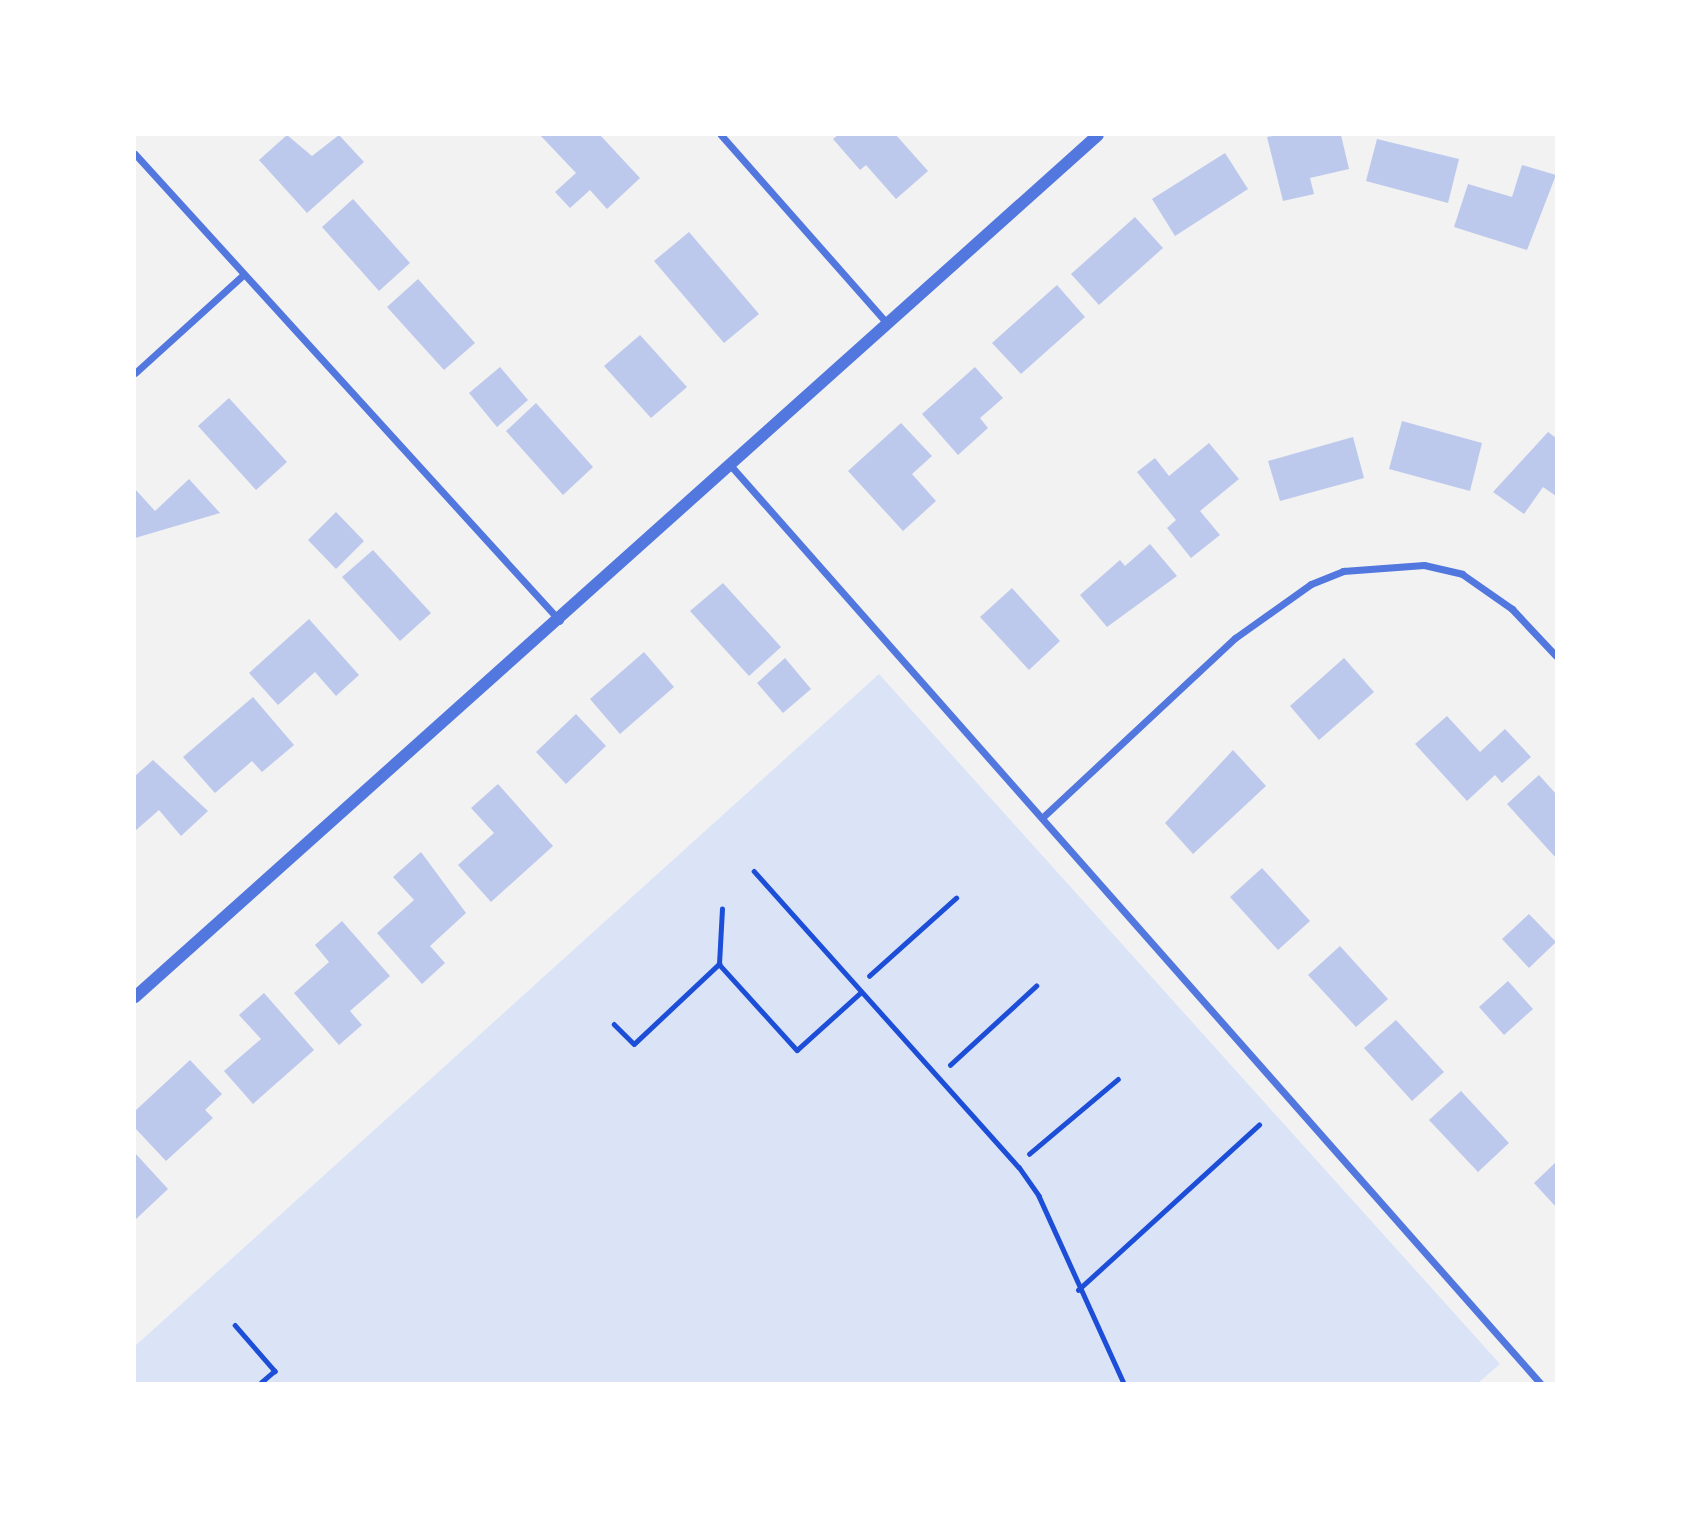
<!DOCTYPE html>
<style>
body{margin:0}
#map{position:relative;width:1691px;height:1518px;overflow:hidden;background:#f2f2f2;font-family:"Playfair Display",serif}
div>[style]{position:absolute}
.green>*{inset:0;background:#dbe4f7}
.building>*{inset:0;background:#bdc9ec}
.path>*{height:4.5px;margin:-2.25px;padding:0 2.25px;transform-origin:2.25px;border-radius:2.25px;background:#1d4ed8}
.minor>*{height:7px;margin:-3.5px;padding:0 3.5px;transform-origin:3.5px;border-radius:3.5px;background:#5277de}
.tertiary>*{height:12px;margin:-6px;padding:0 6px;transform-origin:6px;border-radius:6px;background:#5277de}
span{translate:-50% -50%;white-space:nowrap;text-align:center;line-height:1.15;-webkit-text-stroke:6px #fff;paint-order:stroke}
.frame{position:absolute;inset:0;border:136px solid #fff;pointer-events:none}
</style>
<div id="map">
<div class="green">
<i style="clip-path:polygon(879px 674px,1500px 1364px,1478px 1383px,135px 1383px,135px 1346px)"></i>
</div>
<div class="building">
<i style="clip-path:polygon(287px 135px,312px 156px,339px 135px,364px 162px,307px 213px,259px 160px)"></i>
<i style="clip-path:polygon(540px 135px,600px 135px,640px 178px,607px 209px,590px 190px,570px 208px,555px 192px,576px 173px)"></i>
<i style="clip-path:polygon(838px 135px,896px 135px,928px 171px,896px 199px,866px 165px,860px 170px,833px 139px)"></i>
<i style="clip-path:polygon(1278px 135px,1341px 135px,1349px 169px,1310px 178px,1314px 194px,1283px 201px,1267px 137px)"></i>
<i style="clip-path:polygon(1377px 139px,1459px 159px,1448px 203px,1366px 181px)"></i>
<i style="clip-path:polygon(1225px 153px,1248px 189px,1175px 236px,1152px 199px)"></i>
<i style="clip-path:polygon(1522px 165px,1556px 175px,1527px 250px,1454px 227px,1468px 184px,1512px 197px)"></i>
<i style="clip-path:polygon(353px 199px,410px 263px,379px 291px,322px 227px)"></i>
<i style="clip-path:polygon(1135px 217px,1163px 248px,1099px 305px,1071px 274px)"></i>
<i style="clip-path:polygon(689px 232px,759px 314px,724px 343px,654px 261px)"></i>
<i style="clip-path:polygon(418px 279px,475px 343px,444px 370px,387px 307px)"></i>
<i style="clip-path:polygon(1057px 285px,1085px 317px,1021px 374px,992px 343px)"></i>
<i style="clip-path:polygon(640px 335px,687px 387px,651px 418px,604px 366px)"></i>
<i style="clip-path:polygon(500px 367px,528px 400px,497px 427px,469px 393px)"></i>
<i style="clip-path:polygon(975px 367px,1003px 398px,980px 418px,988px 428px,958px 455px,922px 414px)"></i>
<i style="clip-path:polygon(229px 398px,287px 462px,256px 490px,198px 426px)"></i>
<i style="clip-path:polygon(536px 403px,593px 467px,563px 495px,506px 431px)"></i>
<i style="clip-path:polygon(1402px 421px,1482px 443px,1470px 491px,1389px 469px)"></i>
<i style="clip-path:polygon(901px 423px,932px 456px,912px 474px,936px 501px,903px 531px,848px 471px)"></i>
<i style="clip-path:polygon(1548px 432px,1556px 438px,1556px 496px,1543px 487px,1524px 514px,1493px 492px)"></i>
<i style="clip-path:polygon(1353px 437px,1364px 478px,1280px 501px,1268px 461px)"></i>
<i style="clip-path:polygon(1209px 443px,1239px 479px,1200px 511px,1220px 535px,1191px 558px,1167px 528px,1176px 520px,1137px 472px,1155px 458px,1169px 476px)"></i>
<i style="clip-path:polygon(189px 479px,220px 513px,135px 538px,135px 489px,155px 511px)"></i>
<i style="clip-path:polygon(336px 512px,364px 541px,336px 569px,308px 540px)"></i>
<i style="clip-path:polygon(1150px 544px,1177px 576px,1107px 627px,1080px 595px,1120px 560px,1125px 566px)"></i>
<i style="clip-path:polygon(373px 550px,431px 613px,400px 641px,342px 577px)"></i>
<i style="clip-path:polygon(723px 583px,781px 647px,749px 676px,690px 611px)"></i>
<i style="clip-path:polygon(1012px 588px,1060px 641px,1029px 670px,980px 617px)"></i>
<i style="clip-path:polygon(309px 619px,359px 675px,336px 696px,315px 672px,278px 705px,249px 673px)"></i>
<i style="clip-path:polygon(644px 652px,674px 687px,620px 734px,590px 699px)"></i>
<i style="clip-path:polygon(785px 658px,811px 689px,783px 713px,757px 683px)"></i>
<i style="clip-path:polygon(1344px 658px,1374px 692px,1319px 740px,1290px 706px)"></i>
<i style="clip-path:polygon(253px 697px,294px 745px,262px 772px,252px 761px,215px 793px,183px 757px)"></i>
<i style="clip-path:polygon(576px 714px,606px 746px,566px 784px,536px 752px)"></i>
<i style="clip-path:polygon(1447px 716px,1480px 752px,1505px 729px,1531px 757px,1502px 783px,1495px 775px,1467px 801px,1415px 744px)"></i>
<i style="clip-path:polygon(1233px 750px,1266px 786px,1193px 854px,1165px 823px)"></i>
<i style="clip-path:polygon(153px 760px,208px 811px,181px 836px,159px 810px,135px 831px,135px 776px)"></i>
<i style="clip-path:polygon(1539px 775px,1556px 794px,1556px 858px,1507px 804px)"></i>
<i style="clip-path:polygon(498px 784px,553px 846px,491px 902px,458px 865px,494px 833px,471px 808px)"></i>
<i style="clip-path:polygon(421px 852px,466px 913px,430px 946px,445px 963px,422px 984px,377px 933px,414px 900px,393px 877px)"></i>
<i style="clip-path:polygon(1262px 868px,1310px 921px,1278px 950px,1230px 897px)"></i>
<i style="clip-path:polygon(1529px 914px,1556px 942px,1529px 968px,1502px 939px)"></i>
<i style="clip-path:polygon(342px 921px,390px 976px,350px 1011px,362px 1025px,339px 1045px,294px 993px,329px 962px,315px 945px)"></i>
<i style="clip-path:polygon(1340px 946px,1388px 999px,1356px 1027px,1308px 975px)"></i>
<i style="clip-path:polygon(1508px 981px,1533px 1009px,1504px 1035px,1479px 1007px)"></i>
<i style="clip-path:polygon(264px 993px,314px 1050px,253px 1104px,224px 1071px,261px 1039px,239px 1015px)"></i>
<i style="clip-path:polygon(1396px 1020px,1444px 1072px,1412px 1101px,1364px 1048px)"></i>
<i style="clip-path:polygon(190px 1060px,222px 1094px,205px 1110px,213px 1118px,166px 1161px,135px 1128px,135px 1111px)"></i>
<i style="clip-path:polygon(1461px 1091px,1509px 1143px,1478px 1172px,1429px 1120px)"></i>
<i style="clip-path:polygon(135px 1153px,168px 1189px,135px 1220px)"></i>
<i style="clip-path:polygon(1556px 1162px,1556px 1207px,1534px 1183px)"></i>
</div>
<div class="path">
<i style="left:754px;top:871px;width:397px;rotate:48.2deg"></i>
<i style="left:1019px;top:1167px;width:35px;rotate:55deg"></i>
<i style="left:1039px;top:1196px;width:205px;rotate:65.6deg"></i>
<i style="left:719px;top:964px;width:55px;rotate:-86.9deg"></i>
<i style="left:869px;top:976px;width:117px;rotate:-41.9deg"></i>
<i style="left:614px;top:1024px;width:28px;rotate:45deg"></i>
<i style="left:634px;top:1044px;width:117px;rotate:-43.3deg"></i>
<i style="left:719px;top:964px;width:116px;rotate:47.8deg"></i>
<i style="left:797px;top:1050px;width:85px;rotate:-42.1deg"></i>
<i style="left:950px;top:1065px;width:117px;rotate:-42.6deg"></i>
<i style="left:1029px;top:1154px;width:116px;rotate:-40.1deg"></i>
<i style="left:1078px;top:1290px;width:245px;rotate:-42.4deg"></i>
<i style="left:235px;top:1325px;width:61px;rotate:49deg"></i>
<i style="left:275px;top:1371px;width:18px;rotate:139deg"></i>
</div>
<div class="minor">
<i style="left:721px;top:135px;width:249px;rotate:48.6deg"></i>
<i style="left:135px;top:154px;width:631px;rotate:47.7deg"></i>
<i style="left:135px;top:373px;width:146px;rotate:-42.2deg"></i>
<i style="left:731px;top:466px;width:1223px;rotate:48.58deg"></i>
<i style="left:1044px;top:816px;width:261px;rotate:-43deg"></i>
<i style="left:1235px;top:638px;width:93px;rotate:-35.4deg"></i>
<i style="left:1311px;top:584px;width:35px;rotate:-22deg"></i>
<i style="left:1343px;top:571px;width:81px;rotate:-4.2deg"></i>
<i style="left:1424px;top:565px;width:39px;rotate:13deg"></i>
<i style="left:1462px;top:574px;width:61px;rotate:35deg"></i>
<i style="left:1512px;top:609px;width:64px;rotate:46.9deg"></i>
</div>
<div class="tertiary">
<i style="left:135px;top:997px;width:1292px;rotate:-41.83deg"></i>
</div>
<div class="frame"></div>
</div>
